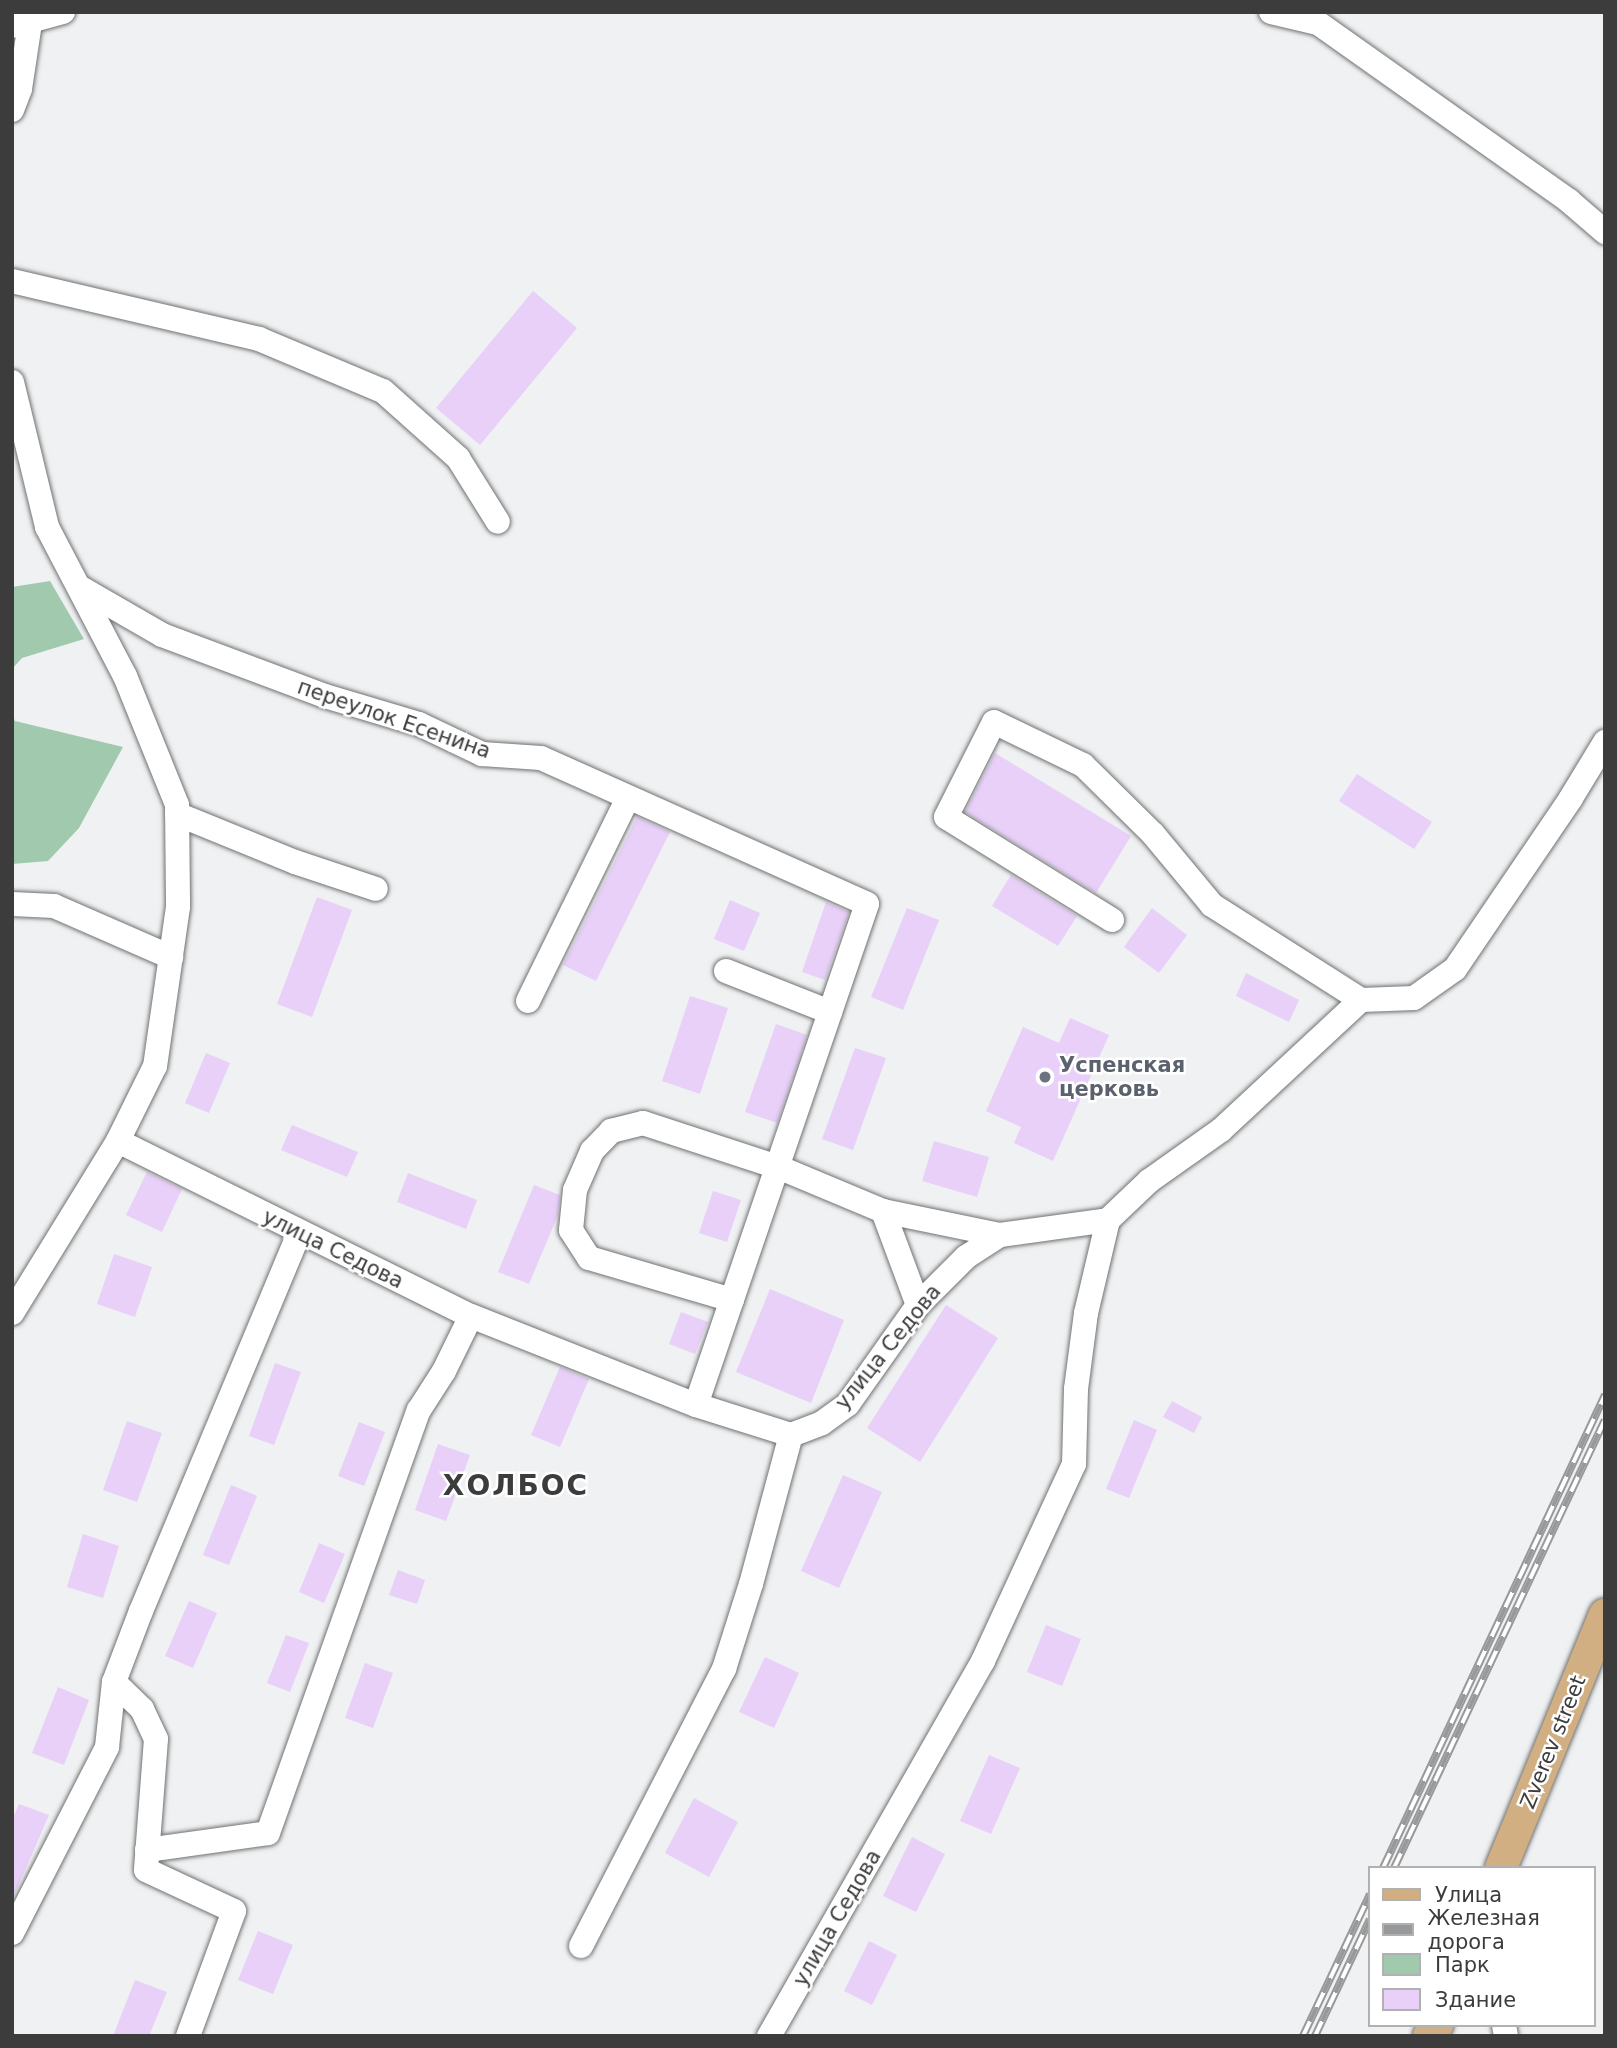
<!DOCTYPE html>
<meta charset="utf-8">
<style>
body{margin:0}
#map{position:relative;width:1617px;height:2048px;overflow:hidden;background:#eff1f2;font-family:"DejaVu Sans",sans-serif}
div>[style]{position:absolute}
.green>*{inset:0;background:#a1c9ad}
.building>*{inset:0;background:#e8d0f9}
.roads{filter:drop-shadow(0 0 2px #717273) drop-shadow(0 0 2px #717273)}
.minor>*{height:24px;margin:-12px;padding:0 12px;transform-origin:12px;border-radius:12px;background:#fff}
.major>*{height:32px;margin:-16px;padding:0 16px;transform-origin:16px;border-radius:16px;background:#d2af82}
.rail>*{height:8px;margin-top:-4px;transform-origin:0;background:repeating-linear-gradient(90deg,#fff 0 16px,#98999a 0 32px);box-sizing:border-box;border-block:2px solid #98999a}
.dots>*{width:19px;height:19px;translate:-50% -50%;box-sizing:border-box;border:4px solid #fff;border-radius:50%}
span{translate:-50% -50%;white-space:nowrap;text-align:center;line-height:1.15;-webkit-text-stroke:5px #fff;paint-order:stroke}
.street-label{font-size:21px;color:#3c3c3d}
.worship-label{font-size:21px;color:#5b616d;font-weight:700}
.left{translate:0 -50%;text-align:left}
.district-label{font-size:28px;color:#3c3c3d;font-weight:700;letter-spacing:2px}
.frame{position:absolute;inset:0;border:14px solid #3c3c3d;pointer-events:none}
.legend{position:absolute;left:1368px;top:1866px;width:228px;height:161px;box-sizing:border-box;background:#fff;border:2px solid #b1b1b1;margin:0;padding:9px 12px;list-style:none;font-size:21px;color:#3c3c3d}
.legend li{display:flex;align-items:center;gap:14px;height:35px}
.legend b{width:35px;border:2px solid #b1b1b1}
</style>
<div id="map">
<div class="green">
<i style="clip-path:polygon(50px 581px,84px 639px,22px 658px,12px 669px,12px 587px)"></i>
<i style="clip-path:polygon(12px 714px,15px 721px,123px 747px,79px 828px,48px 861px,12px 864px)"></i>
</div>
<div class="building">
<i style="clip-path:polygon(533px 291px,577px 328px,480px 445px,436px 408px)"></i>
<i style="clip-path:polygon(995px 753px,1131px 836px,1096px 893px,965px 812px)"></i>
<i style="clip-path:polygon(1357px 774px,1432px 822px,1414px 849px,1339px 801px)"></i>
<i style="clip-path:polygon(637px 817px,670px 832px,596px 981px,563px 965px)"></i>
<i style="clip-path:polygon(1011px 875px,1077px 916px,1058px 946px,992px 906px)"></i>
<i style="clip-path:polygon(317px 897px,352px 910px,312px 1017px,277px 1004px)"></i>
<i style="clip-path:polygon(730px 900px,760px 913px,744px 951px,714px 939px)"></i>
<i style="clip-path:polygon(826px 902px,849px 912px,825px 980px,802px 972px)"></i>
<i style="clip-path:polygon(907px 908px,939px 920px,903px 1010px,871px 997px)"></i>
<i style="clip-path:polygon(1152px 908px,1187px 935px,1159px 973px,1124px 947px)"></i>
<i style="clip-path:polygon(1246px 973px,1299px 1000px,1289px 1022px,1236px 996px)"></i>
<i style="clip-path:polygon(690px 996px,728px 1008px,700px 1094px,662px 1081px)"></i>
<i style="clip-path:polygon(1070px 1018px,1109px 1035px,1053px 1161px,1014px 1143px,1021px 1127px,986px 1111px,1023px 1027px,1059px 1043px)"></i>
<i style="clip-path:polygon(776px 1024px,807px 1035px,777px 1123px,745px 1112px)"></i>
<i style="clip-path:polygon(855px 1048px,886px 1058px,853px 1150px,822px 1139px)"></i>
<i style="clip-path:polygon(206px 1053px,230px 1063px,209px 1113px,185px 1103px)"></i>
<i style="clip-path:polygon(292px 1125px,358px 1152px,347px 1177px,281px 1150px)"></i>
<i style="clip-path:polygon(934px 1141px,989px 1157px,977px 1197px,922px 1181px)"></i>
<i style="clip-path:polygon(147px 1172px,182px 1189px,162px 1232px,126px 1215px)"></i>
<i style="clip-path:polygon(408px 1173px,477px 1200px,466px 1229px,397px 1202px)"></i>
<i style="clip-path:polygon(534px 1185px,560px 1195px,558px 1215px,529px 1284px,498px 1272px)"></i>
<i style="clip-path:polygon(713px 1191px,741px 1200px,727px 1242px,699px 1233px)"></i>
<i style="clip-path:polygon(114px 1254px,152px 1267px,135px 1317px,97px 1304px)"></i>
<i style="clip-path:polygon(770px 1289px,844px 1320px,811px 1403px,736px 1372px)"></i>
<i style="clip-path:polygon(946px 1305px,998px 1338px,920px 1462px,867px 1428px)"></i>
<i style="clip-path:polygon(681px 1312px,708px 1322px,695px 1354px,669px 1344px)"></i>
<i style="clip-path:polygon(275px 1363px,301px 1372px,274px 1445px,249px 1436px)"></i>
<i style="clip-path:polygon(560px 1367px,589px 1379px,560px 1447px,531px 1435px)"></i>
<i style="clip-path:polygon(1172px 1401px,1202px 1417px,1194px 1433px,1163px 1417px)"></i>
<i style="clip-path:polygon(1134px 1420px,1157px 1430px,1129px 1498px,1106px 1489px)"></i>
<i style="clip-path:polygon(127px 1421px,162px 1433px,137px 1502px,103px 1490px)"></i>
<i style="clip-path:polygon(359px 1422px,385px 1432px,364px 1486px,338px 1476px)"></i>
<i style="clip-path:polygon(438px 1444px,470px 1455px,446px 1521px,415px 1510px)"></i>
<i style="clip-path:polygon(843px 1475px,882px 1492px,839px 1588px,801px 1571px)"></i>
<i style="clip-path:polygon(231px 1485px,257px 1496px,229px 1565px,203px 1555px)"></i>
<i style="clip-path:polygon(83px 1534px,119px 1546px,103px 1598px,67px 1587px)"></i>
<i style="clip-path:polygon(319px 1543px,345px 1554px,324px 1603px,299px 1592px)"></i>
<i style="clip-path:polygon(398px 1570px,425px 1580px,417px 1604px,389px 1595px)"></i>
<i style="clip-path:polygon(189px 1601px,217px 1613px,193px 1668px,165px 1656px)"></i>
<i style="clip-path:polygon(1046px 1625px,1081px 1639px,1062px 1686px,1027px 1672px)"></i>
<i style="clip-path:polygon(286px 1635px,309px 1643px,290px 1692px,267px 1683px)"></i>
<i style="clip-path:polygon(765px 1657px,799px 1673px,774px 1728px,739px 1712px)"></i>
<i style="clip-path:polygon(365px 1663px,393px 1673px,373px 1728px,345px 1718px)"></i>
<i style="clip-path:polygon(58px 1687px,89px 1700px,64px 1765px,32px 1753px)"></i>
<i style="clip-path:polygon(989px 1755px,1020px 1768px,991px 1834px,960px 1821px)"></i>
<i style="clip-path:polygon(694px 1798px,738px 1822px,709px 1877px,665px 1853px)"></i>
<i style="clip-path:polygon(19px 1804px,49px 1815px,12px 1900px,12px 1820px)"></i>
<i style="clip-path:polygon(912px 1837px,945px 1854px,916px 1912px,883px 1896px)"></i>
<i style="clip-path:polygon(258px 1931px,293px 1945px,273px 1994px,238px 1980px)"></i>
<i style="clip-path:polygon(869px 1941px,897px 1955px,872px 2005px,844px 1991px)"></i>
<i style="clip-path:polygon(135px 1980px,167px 1992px,149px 2036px,113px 2036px)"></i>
</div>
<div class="roads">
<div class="minor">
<i style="left:1271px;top:12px;width:48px;rotate:13.2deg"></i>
<i style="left:1318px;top:23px;width:308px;rotate:35.3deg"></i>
<i style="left:1569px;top:201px;width:48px;rotate:40.7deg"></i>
<i style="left:12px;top:26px;width:53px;rotate:-15.4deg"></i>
<i style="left:12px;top:110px;width:22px;rotate:-69deg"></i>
<i style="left:20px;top:89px;width:67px;rotate:-81.4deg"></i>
<i style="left:12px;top:281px;width:254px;rotate:13.2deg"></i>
<i style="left:259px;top:339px;width:134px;rotate:22.8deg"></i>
<i style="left:383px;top:391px;width:101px;rotate:41.8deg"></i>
<i style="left:458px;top:458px;width:75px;rotate:58deg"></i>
<i style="left:12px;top:382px;width:149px;rotate:76.4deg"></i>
<i style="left:47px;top:527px;width:168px;rotate:62.4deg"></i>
<i style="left:125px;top:676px;width:139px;rotate:68deg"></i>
<i style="left:177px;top:805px;width:102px;rotate:89.4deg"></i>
<i style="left:178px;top:907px;width:161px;rotate:98.2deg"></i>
<i style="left:155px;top:1066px;width:84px;rotate:116.3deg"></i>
<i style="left:118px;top:1141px;width:202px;rotate:121.6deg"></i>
<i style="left:79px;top:587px;width:96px;rotate:30deg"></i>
<i style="left:162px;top:635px;width:174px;rotate:20.5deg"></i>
<i style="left:325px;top:696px;width:98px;rotate:16.6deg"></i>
<i style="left:419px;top:724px;width:70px;rotate:25.5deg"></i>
<i style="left:482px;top:754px;width:59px;rotate:3.9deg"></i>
<i style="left:541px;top:758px;width:357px;rotate:24.1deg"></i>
<i style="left:867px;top:904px;width:529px;rotate:108.85deg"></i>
<i style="left:177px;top:814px;width:127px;rotate:22.1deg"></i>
<i style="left:295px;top:862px;width:85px;rotate:18.4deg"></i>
<i style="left:12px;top:904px;width:42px;rotate:2.7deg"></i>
<i style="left:54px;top:906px;width:128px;rotate:23.6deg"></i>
<i style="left:1112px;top:920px;width:195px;rotate:-148.2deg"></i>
<i style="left:946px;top:817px;width:106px;rotate:-63.2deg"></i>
<i style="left:994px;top:722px;width:99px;rotate:25.8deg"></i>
<i style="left:1083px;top:765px;width:98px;rotate:44.6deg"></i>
<i style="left:1153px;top:834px;width:92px;rotate:50.3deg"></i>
<i style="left:1212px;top:905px;width:177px;rotate:32.5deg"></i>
<i style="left:726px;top:971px;width:112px;rotate:21.5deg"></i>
<i style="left:528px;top:1001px;width:226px;rotate:-63.8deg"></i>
<i style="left:118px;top:1141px;width:394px;rotate:26.4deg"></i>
<i style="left:471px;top:1316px;width:242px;rotate:21.6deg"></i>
<i style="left:696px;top:1405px;width:100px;rotate:17.5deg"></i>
<i style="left:791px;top:1435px;width:33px;rotate:-21deg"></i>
<i style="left:822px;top:1423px;width:32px;rotate:-36deg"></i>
<i style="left:848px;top:1404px;width:121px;rotate:-54.7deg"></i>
<i style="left:918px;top:1305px;width:68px;rotate:-45deg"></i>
<i style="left:966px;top:1257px;width:40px;rotate:-32.9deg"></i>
<i style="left:1000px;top:1235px;width:109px;rotate:-7.9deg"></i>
<i style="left:1108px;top:1220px;width:96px;rotate:103.3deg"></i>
<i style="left:1086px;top:1313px;width:77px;rotate:97.5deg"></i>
<i style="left:1076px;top:1389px;width:75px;rotate:91.5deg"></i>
<i style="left:1074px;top:1464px;width:217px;rotate:114.8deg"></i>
<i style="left:983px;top:1661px;width:432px;rotate:119.7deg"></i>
<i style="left:883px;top:1211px;width:100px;rotate:69.6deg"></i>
<i style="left:1108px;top:1220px;width:57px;rotate:-43.6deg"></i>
<i style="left:1149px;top:1181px;width:88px;rotate:-35.3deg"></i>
<i style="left:1221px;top:1130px;width:191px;rotate:-42.9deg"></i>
<i style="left:1361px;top:1000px;width:53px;rotate:-2.2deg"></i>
<i style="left:1414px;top:998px;width:50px;rotate:-35.3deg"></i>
<i style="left:1455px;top:969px;width:207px;rotate:-55.8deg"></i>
<i style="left:1571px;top:798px;width:66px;rotate:-58.7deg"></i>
<i style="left:732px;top:1300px;width:149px;rotate:-163.6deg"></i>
<i style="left:589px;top:1258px;width:33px;rotate:-123deg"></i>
<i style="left:571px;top:1230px;width:40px;rotate:-84.3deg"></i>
<i style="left:575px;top:1190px;width:43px;rotate:-66.4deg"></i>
<i style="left:592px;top:1151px;width:28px;rotate:-46deg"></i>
<i style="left:611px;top:1131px;width:33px;rotate:-14deg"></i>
<i style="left:643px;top:1123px;width:142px;rotate:18.1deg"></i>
<i style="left:778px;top:1167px;width:114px;rotate:22.7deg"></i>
<i style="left:883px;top:1211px;width:119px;rotate:11.6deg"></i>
<i style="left:114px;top:1682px;width:39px;rotate:44deg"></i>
<i style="left:142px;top:1709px;width:33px;rotate:65deg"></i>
<i style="left:156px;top:1739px;width:131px;rotate:94.4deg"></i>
<i style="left:146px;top:1870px;width:97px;rotate:25deg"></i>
<i style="left:234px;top:1911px;width:133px;rotate:110.2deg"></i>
<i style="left:147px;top:1850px;width:122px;rotate:-8deg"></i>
<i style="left:268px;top:1833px;width:449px;rotate:-70.4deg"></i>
<i style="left:419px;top:1410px;width:46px;rotate:-57.3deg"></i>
<i style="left:444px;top:1371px;width:61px;rotate:-63.9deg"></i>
<i style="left:12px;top:1933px;width:209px;rotate:-62.9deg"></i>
<i style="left:107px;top:1747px;width:65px;rotate:-83.9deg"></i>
<i style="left:114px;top:1682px;width:76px;rotate:-69.2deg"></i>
<i style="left:141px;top:1611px;width:410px;rotate:-67.3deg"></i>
<i style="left:581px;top:1946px;width:312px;rotate:-62.7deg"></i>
<i style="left:724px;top:1669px;width:89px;rotate:-72.4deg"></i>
<i style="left:751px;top:1584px;width:154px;rotate:-75deg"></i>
<i style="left:1504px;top:2025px;width:11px;rotate:80deg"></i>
</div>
<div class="major">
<i style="left:1501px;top:1868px;width:274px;rotate:-67.7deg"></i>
<i style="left:1429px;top:2036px;width:14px;rotate:-54deg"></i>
</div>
</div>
<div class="rail">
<i style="left:1383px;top:1868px;width:523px;rotate:-64.86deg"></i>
<i style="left:1394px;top:1868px;width:495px;rotate:-64.8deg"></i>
<i style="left:1303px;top:2036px;width:157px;rotate:-64.7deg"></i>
<i style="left:1315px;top:2036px;width:129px;rotate:-64.8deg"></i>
</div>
<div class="dots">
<i style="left:1045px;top:1077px;background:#6b7280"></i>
</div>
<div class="street-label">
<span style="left:394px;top:719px;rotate:19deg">переулок Есенина</span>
<span style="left:333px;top:1249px;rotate:26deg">улица Седова</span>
<span style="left:888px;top:1347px;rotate:-51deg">улица Седова</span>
<span style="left:1553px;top:1742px;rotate:-68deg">Zverev street</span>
<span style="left:837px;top:1918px;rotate:-60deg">улица Седова</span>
</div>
<div class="worship-label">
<span class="left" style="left:1059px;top:1077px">Успенская<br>церковь</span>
</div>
<div class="district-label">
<span style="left:516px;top:1486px">ХОЛБОС</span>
</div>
<div class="frame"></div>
<ul class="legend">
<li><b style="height:9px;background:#d2af82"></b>Улица</li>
<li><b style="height:9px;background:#98999a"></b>Железная дорога</li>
<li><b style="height:19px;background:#a1c9ad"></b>Парк</li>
<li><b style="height:19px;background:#e8d0f9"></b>Здание</li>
</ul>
</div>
